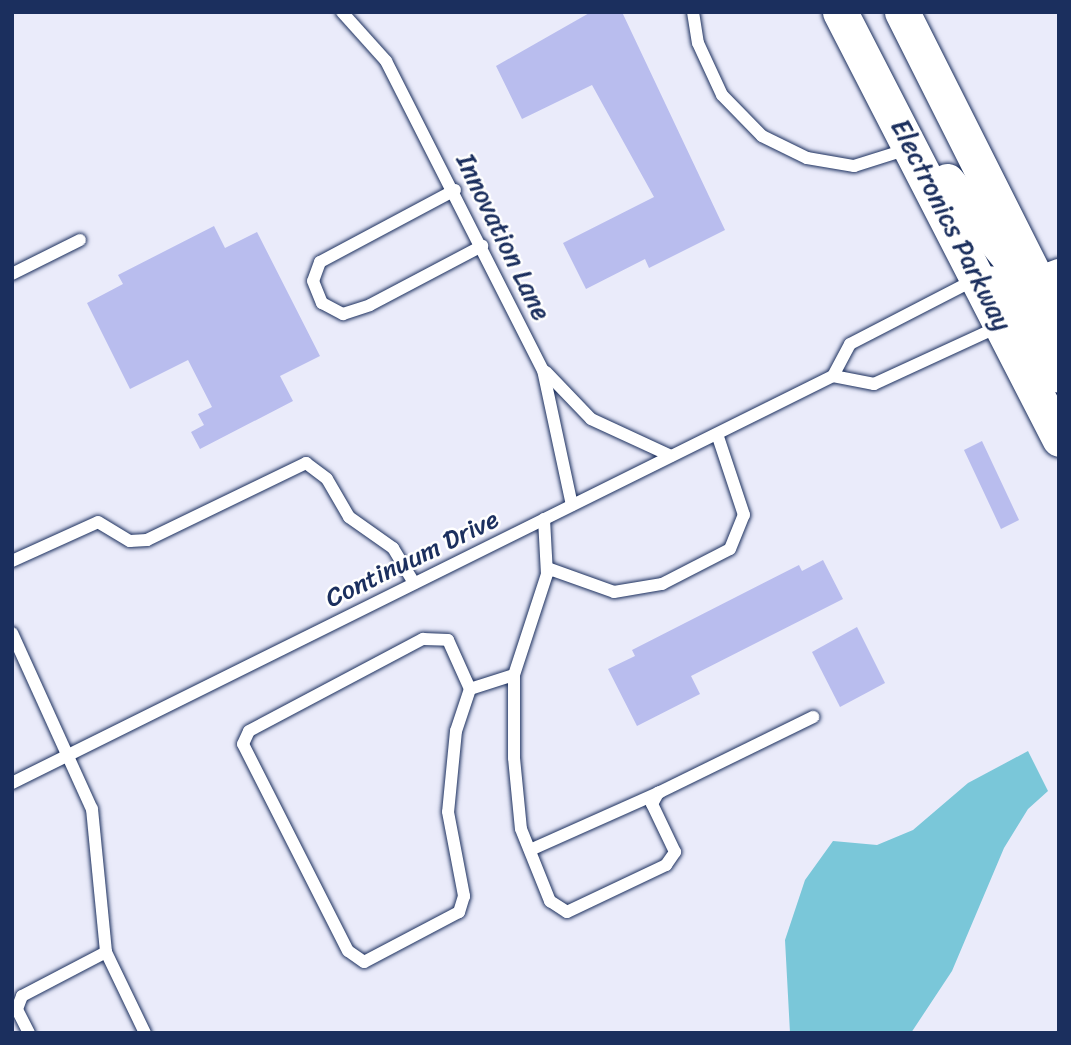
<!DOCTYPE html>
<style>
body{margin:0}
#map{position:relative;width:1071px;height:1045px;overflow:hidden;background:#eaebfa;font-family:Sriracha,sans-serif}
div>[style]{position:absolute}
.water>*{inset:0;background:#7ac7d9}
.building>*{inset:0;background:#b9bdee}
.roads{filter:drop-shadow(0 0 2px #1b2f5e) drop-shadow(0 0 2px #1b2f5e)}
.service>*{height:12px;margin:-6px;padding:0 6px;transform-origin:6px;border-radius:6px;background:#fff}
.minor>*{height:24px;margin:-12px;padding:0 12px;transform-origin:12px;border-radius:12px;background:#fff}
.secondary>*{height:35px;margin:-17.5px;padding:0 17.5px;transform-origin:17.5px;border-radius:17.5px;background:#fff}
span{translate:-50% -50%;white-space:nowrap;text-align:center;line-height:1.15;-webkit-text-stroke:5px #fff;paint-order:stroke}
.street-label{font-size:26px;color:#1b2f5e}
.frame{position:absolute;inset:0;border:14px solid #1b2f5e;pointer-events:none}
</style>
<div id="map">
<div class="water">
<i style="clip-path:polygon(1028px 751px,1048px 791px,1028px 809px,1004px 848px,952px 971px,911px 1033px,790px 1033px,785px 940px,805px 880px,833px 841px,877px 845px,913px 830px,968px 783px)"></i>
</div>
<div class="building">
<i style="clip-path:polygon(591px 12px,622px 12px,725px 230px,649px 268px,645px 259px,586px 289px,563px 243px,654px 197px,592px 85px,522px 119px,496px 66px)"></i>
<i style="clip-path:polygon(214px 226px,225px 248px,257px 232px,320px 356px,280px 376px,293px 401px,200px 449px,191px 432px,204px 425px,198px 414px,212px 407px,188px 360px,130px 389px,87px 303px,123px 284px,118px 275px)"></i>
<i style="clip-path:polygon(982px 441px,1019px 520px,1001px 529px,964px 450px)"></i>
<i style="clip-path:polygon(823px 560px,843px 599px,691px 676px,700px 694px,637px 726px,608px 669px,635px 656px,632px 650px,799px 565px,802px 571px)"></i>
<i style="clip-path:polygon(857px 627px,885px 683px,840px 707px,812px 652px)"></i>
</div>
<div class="roads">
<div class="service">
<i style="left:342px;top:12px;width:66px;rotate:48.1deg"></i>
<i style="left:386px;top:61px;width:347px;rotate:63.1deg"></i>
<i style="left:543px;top:370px;width:138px;rotate:77.9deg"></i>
<i style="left:693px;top:12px;width:31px;rotate:81deg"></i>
<i style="left:698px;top:43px;width:57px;rotate:65.2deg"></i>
<i style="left:722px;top:95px;width:57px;rotate:45.7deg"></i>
<i style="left:762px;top:136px;width:50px;rotate:26.1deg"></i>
<i style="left:807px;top:158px;width:48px;rotate:9.7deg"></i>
<i style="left:854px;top:166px;width:57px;rotate:-17.5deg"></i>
<i style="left:455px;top:190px;width:153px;rotate:151.9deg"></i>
<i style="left:320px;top:262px;width:20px;rotate:110deg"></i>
<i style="left:313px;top:281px;width:24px;rotate:68deg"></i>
<i style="left:322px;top:303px;width:24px;rotate:28deg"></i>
<i style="left:343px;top:314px;width:28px;rotate:-18deg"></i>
<i style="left:370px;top:305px;width:127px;rotate:-27.8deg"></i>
<i style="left:12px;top:274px;width:76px;rotate:-26.6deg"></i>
<i style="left:546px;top:372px;width:65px;rotate:46.2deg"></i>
<i style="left:591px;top:419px;width:88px;rotate:24.8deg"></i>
<i style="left:833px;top:376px;width:42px;rotate:11deg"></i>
<i style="left:874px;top:384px;width:136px;rotate:-24.7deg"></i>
<i style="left:544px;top:519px;width:55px;rotate:86.9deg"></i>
<i style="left:547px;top:574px;width:106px;rotate:108.1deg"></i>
<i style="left:514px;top:675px;width:83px;rotate:90deg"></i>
<i style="left:514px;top:758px;width:71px;rotate:84.4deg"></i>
<i style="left:521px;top:829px;width:78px;rotate:68.1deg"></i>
<i style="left:550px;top:901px;width:20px;rotate:33deg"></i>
<i style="left:567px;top:912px;width:110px;rotate:-25.4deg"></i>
<i style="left:666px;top:865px;width:16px;rotate:-55deg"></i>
<i style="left:675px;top:852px;width:53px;rotate:-115.6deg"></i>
<i style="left:652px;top:804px;width:13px;rotate:-61deg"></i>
<i style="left:658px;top:793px;width:173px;rotate:-26.1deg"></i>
<i style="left:12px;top:561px;width:94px;rotate:-24.4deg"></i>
<i style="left:98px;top:522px;width:37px;rotate:31deg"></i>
<i style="left:130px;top:541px;width:17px;rotate:-3deg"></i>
<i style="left:147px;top:540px;width:177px;rotate:-25.8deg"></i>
<i style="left:306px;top:463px;width:26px;rotate:37deg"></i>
<i style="left:327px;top:479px;width:44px;rotate:59.9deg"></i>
<i style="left:349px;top:517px;width:54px;rotate:35.2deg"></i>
<i style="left:393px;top:548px;width:41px;rotate:59deg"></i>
<i style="left:547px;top:568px;width:71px;rotate:19.7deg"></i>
<i style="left:614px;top:592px;width:49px;rotate:-9.5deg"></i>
<i style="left:662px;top:584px;width:76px;rotate:-27.2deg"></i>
<i style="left:730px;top:549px;width:37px;rotate:-68deg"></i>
<i style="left:744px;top:515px;width:85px;rotate:-108.4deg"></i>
<i style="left:12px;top:633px;width:193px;rotate:65.6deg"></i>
<i style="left:92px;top:809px;width:144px;rotate:84.4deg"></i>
<i style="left:470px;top:689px;width:44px;rotate:108.4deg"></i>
<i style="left:456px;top:731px;width:81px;rotate:95.6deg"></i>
<i style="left:448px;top:812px;width:86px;rotate:79.2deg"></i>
<i style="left:464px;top:896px;width:17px;rotate:107deg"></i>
<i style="left:459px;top:912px;width:107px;rotate:152.2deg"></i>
<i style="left:364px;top:962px;width:19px;rotate:-145deg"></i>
<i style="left:348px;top:951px;width:232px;rotate:-116.9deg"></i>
<i style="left:243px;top:744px;width:14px;rotate:-65deg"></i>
<i style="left:249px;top:731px;width:197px;rotate:-27.9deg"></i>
<i style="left:423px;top:639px;width:25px;rotate:2deg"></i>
<i style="left:448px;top:640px;width:54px;rotate:65.8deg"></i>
<i style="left:470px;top:689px;width:46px;rotate:-17.7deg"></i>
<i style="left:12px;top:783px;width:916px;rotate:-26.37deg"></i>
<i style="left:833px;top:376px;width:36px;rotate:-62deg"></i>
<i style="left:850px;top:344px;width:142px;rotate:-27.3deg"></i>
<i style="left:530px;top:850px;width:142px;rotate:-24deg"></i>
<i style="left:29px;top:1033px;width:27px;rotate:-117deg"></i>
<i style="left:17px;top:1009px;width:14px;rotate:-69deg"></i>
<i style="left:22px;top:996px;width:95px;rotate:-27.6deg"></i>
<i style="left:106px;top:952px;width:90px;rotate:64.3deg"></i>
</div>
<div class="minor">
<i style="left:979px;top:278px;width:56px;rotate:2deg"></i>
<i style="left:1035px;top:280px;width:26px;rotate:-21deg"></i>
</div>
<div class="secondary">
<i style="left:840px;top:12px;width:480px;rotate:62.8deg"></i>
<i style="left:902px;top:12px;width:349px;rotate:63.3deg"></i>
<i style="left:947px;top:181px;width:116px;rotate:51deg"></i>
<i style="left:1010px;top:298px;width:91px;rotate:57.5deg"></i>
</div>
</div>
<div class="street-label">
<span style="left:951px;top:225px;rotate:63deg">Electronics Parkway</span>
<span style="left:503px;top:237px;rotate:64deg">Innovation Lane</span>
<span style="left:412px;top:559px;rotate:-26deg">Continuum Drive</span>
</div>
<div class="frame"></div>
</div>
